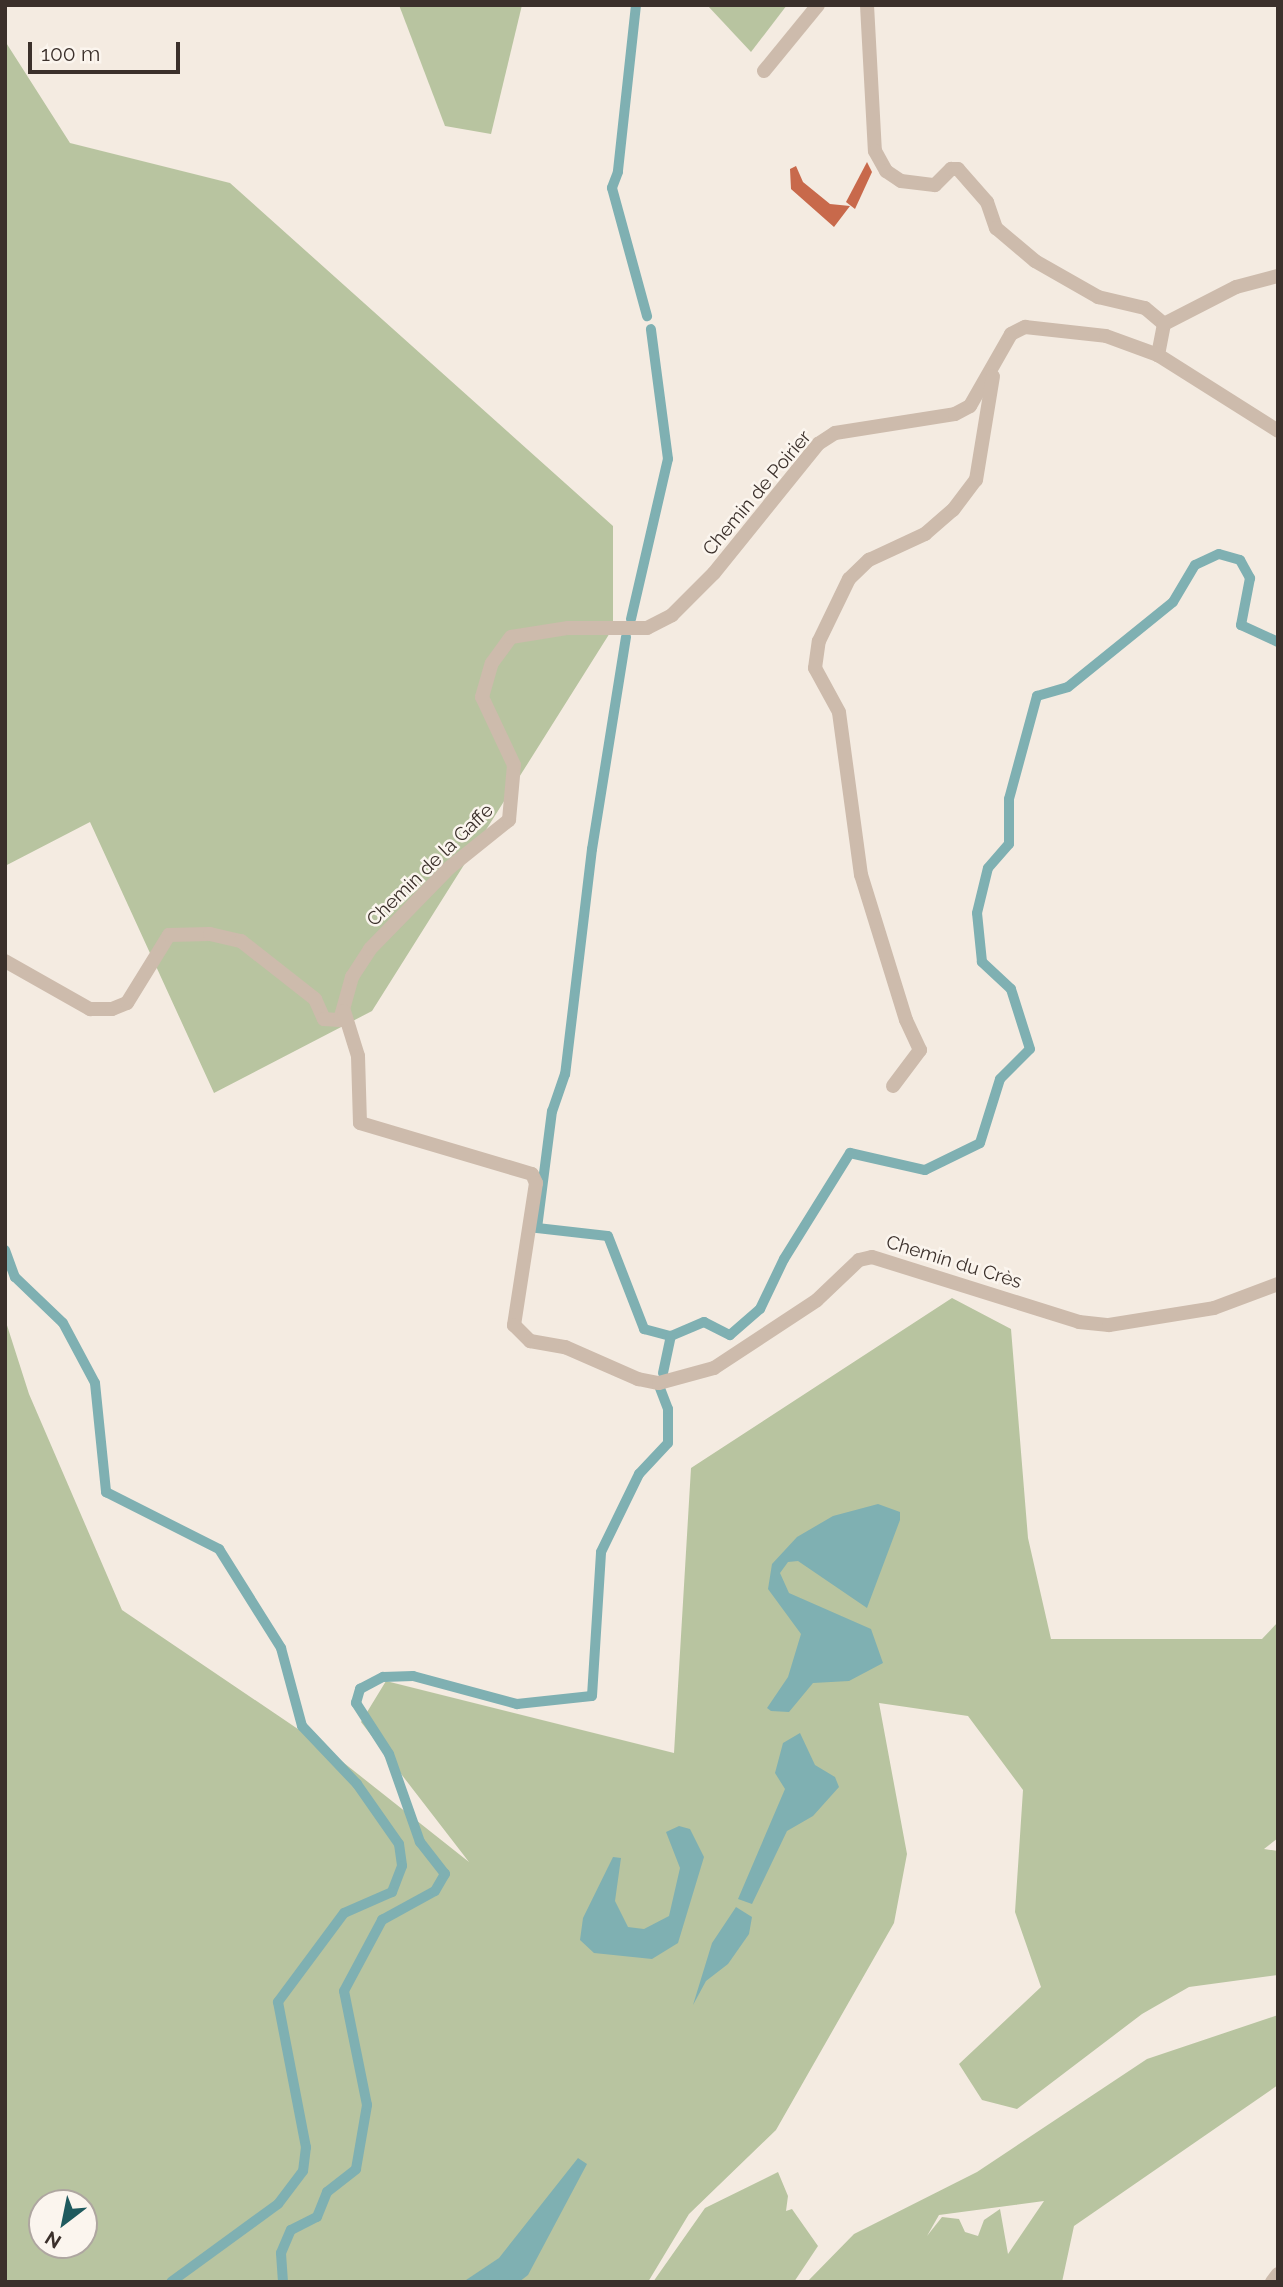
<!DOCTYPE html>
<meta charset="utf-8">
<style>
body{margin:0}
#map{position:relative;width:1283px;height:2287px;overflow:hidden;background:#f4ebe1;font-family:Raleway,sans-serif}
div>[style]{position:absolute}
.green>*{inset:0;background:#b8c4a0}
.water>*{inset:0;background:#7fb0b2}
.canal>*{height:10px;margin:-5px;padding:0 5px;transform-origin:5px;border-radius:5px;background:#7fb0b2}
.building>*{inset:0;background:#c8694b}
.minor>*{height:14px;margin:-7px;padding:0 7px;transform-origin:7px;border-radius:7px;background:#cdbbac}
span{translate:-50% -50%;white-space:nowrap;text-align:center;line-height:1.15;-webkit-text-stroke:5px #fbf5ee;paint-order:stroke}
.street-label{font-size:19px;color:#3b302b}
.frame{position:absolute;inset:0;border:7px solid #3b302b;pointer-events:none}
.north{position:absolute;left:28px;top:2189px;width:70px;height:70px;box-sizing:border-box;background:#fbf5ee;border:2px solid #aea6a0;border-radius:50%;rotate:212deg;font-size:19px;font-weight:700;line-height:28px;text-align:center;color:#3b302b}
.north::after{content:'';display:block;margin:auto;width:24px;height:32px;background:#1f5a5e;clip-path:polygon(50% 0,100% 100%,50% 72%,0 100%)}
.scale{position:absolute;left:28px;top:42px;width:152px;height:32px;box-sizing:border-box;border:4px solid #3b302b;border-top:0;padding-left:9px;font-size:21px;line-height:24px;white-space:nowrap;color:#3b302b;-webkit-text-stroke:5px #fbf5ee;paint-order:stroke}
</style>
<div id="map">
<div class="green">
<i style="clip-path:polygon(399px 5px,522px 5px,491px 134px,445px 126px)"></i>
<i style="clip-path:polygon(707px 5px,787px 5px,751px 52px)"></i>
<i style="clip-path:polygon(5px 41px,70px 143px,230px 183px,613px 526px,613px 628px,372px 1011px,214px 1093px,90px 822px,5px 866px)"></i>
<i style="clip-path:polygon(evenodd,952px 1298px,1011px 1329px,1028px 1538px,1051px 1639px,1262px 1639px,1278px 1622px,1278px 1838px,1264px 1849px,1278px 1851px,1278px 1975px,1189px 1987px,1142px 2014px,1017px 2109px,982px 2100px,959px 2064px,1041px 1987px,1015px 1912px,1023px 1790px,968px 1716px,879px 1703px,907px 1854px,894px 1923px,776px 2130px,689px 2214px,648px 2282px,5px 2282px,5px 1319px,29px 1394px,122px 1610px,320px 1744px,469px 1862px,361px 1722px,386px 1681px,674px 1753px,691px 1468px,952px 1298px,42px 2203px,84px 2203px,84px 2245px,42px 2245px,42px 2203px)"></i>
<i style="clip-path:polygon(evenodd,1278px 2015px,1278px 2085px,1074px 2226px,1062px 2282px,807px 2282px,854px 2234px,977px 2172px,1147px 2059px,1278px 2015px,1044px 2201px,1008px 2254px,1000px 2209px,984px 2220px,978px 2236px,965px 2232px,959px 2219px,942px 2217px,927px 2236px,939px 2215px,1044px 2201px)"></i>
<i style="clip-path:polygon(778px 2172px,788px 2196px,786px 2211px,792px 2209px,818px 2246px,794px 2282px,653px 2282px,705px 2208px)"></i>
</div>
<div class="water">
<i style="clip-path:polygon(878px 1504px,900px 1512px,900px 1520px,867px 1608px,798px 1561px,788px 1562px,780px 1573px,789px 1593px,871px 1629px,883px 1663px,849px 1681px,813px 1683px,789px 1712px,771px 1711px,767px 1708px,788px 1677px,801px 1634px,768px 1589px,772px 1564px,797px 1537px,833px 1516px)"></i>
<i style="clip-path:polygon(800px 1733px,815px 1765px,835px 1777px,839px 1787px,813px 1816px,787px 1831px,752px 1904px,738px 1899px,785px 1789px,775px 1773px,783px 1743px)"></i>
<i style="clip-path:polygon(679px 1826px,690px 1829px,704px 1857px,678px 1943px,652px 1959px,594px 1953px,580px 1940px,583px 1918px,613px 1857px,621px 1858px,615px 1901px,628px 1927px,644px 1929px,669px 1916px,680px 1868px,666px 1832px)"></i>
<i style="clip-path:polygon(736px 1907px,752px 1917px,749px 1934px,728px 1964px,706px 1981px,693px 2005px,712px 1943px)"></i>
<i style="clip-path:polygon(578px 2158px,587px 2164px,528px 2275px,519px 2282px,463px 2282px,499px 2258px)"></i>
</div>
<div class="canal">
<i style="left:636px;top:5px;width:168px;rotate:96.2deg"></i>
<i style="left:618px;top:172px;width:17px;rotate:111deg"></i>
<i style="left:612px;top:188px;width:133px;rotate:74.7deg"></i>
<i style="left:631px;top:619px;width:164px;rotate:-77deg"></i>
<i style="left:668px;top:459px;width:131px;rotate:-97.5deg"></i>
<i style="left:626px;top:637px;width:215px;rotate:99.1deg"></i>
<i style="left:592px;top:849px;width:227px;rotate:96.8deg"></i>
<i style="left:565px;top:1074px;width:39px;rotate:109deg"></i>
<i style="left:552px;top:1111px;width:118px;rotate:97.3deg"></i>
<i style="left:537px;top:1228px;width:71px;rotate:6.4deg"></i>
<i style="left:608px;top:1236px;width:100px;rotate:68.8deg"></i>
<i style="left:644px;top:1329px;width:28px;rotate:15deg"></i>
<i style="left:5px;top:1250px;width:29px;rotate:70deg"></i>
<i style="left:15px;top:1277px;width:66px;rotate:43.8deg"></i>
<i style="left:63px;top:1323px;width:68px;rotate:61.9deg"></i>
<i style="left:95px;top:1383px;width:110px;rotate:84.2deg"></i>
<i style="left:106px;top:1492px;width:127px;rotate:26.8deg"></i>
<i style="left:219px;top:1549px;width:117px;rotate:57.9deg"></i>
<i style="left:281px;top:1648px;width:81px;rotate:74.9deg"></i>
<i style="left:302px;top:1726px;width:80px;rotate:46.5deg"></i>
<i style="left:357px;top:1784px;width:73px;rotate:55deg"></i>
<i style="left:399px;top:1844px;width:22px;rotate:82deg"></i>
<i style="left:402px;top:1866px;width:28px;rotate:111deg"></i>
<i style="left:392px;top:1892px;width:52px;rotate:156.4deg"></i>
<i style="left:344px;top:1913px;width:111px;rotate:126.6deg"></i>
<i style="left:278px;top:2002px;width:148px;rotate:79.1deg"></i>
<i style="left:306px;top:2147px;width:24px;rotate:97deg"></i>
<i style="left:303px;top:2171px;width:41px;rotate:127.1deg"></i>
<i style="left:278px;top:2204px;width:132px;rotate:143.9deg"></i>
<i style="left:663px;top:1373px;width:38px;rotate:-78deg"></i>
<i style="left:671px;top:1336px;width:36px;rotate:-23deg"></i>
<i style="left:704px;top:1322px;width:29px;rotate:27deg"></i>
<i style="left:730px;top:1335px;width:40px;rotate:-41deg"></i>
<i style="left:760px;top:1309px;width:55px;rotate:-64.4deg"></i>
<i style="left:784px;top:1259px;width:125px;rotate:-58.1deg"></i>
<i style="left:850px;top:1153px;width:77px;rotate:12.8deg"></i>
<i style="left:925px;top:1170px;width:61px;rotate:-26.1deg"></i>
<i style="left:980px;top:1143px;width:67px;rotate:-72.6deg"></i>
<i style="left:1000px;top:1079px;width:42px;rotate:-45deg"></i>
<i style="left:1030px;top:1049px;width:63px;rotate:-107.6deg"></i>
<i style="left:1011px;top:989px;width:40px;rotate:-137deg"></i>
<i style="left:982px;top:962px;width:49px;rotate:-95.8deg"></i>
<i style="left:977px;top:913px;width:46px;rotate:-76.3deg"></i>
<i style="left:988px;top:868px;width:32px;rotate:-49deg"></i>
<i style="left:1009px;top:844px;width:45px;rotate:-90deg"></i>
<i style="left:1009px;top:799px;width:107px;rotate:-74.8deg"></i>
<i style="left:1037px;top:696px;width:32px;rotate:-16deg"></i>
<i style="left:1068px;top:687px;width:135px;rotate:-39deg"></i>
<i style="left:1173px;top:602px;width:43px;rotate:-59.3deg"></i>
<i style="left:1195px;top:565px;width:26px;rotate:-25deg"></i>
<i style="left:1219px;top:554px;width:22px;rotate:16deg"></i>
<i style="left:1240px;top:560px;width:21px;rotate:61deg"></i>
<i style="left:1250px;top:578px;width:48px;rotate:100.8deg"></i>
<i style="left:1241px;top:625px;width:41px;rotate:24.7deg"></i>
<i style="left:283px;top:2282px;width:29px;rotate:-94deg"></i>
<i style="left:281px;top:2253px;width:25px;rotate:-67deg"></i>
<i style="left:291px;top:2230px;width:29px;rotate:-27deg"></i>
<i style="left:317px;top:2217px;width:27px;rotate:-68deg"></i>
<i style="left:327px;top:2192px;width:37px;rotate:-38deg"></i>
<i style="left:356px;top:2169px;width:65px;rotate:-80.2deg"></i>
<i style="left:367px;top:2105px;width:116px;rotate:-101.4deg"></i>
<i style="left:344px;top:1991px;width:81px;rotate:-61.8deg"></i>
<i style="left:382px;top:1920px;width:60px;rotate:-28.7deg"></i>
<i style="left:435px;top:1891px;width:20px;rotate:-60deg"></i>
<i style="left:445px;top:1874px;width:41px;rotate:-128deg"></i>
<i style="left:420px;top:1842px;width:93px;rotate:-109.4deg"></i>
<i style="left:389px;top:1754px;width:61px;rotate:-122.9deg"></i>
<i style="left:356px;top:1703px;width:15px;rotate:-74deg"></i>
<i style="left:360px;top:1689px;width:26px;rotate:-28deg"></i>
<i style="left:383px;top:1677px;width:30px;rotate:-2deg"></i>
<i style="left:413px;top:1676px;width:108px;rotate:15.1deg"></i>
<i style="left:517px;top:1704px;width:75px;rotate:-6.1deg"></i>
<i style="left:592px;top:1696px;width:144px;rotate:-86.4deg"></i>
<i style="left:601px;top:1552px;width:87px;rotate:-64deg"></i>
<i style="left:639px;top:1474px;width:42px;rotate:-46.9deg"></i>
<i style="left:668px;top:1443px;width:34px;rotate:-90deg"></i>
<i style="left:668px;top:1409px;width:22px;rotate:-111deg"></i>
</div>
<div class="building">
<i style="clip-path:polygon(867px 162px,872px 172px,855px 209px,846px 202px)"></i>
<i style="clip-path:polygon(796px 166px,803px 182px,830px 204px,850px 206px,834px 227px,791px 189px,790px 169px)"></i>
</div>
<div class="minor">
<i style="left:867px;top:5px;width:146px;rotate:86.9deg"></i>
<i style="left:875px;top:151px;width:23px;rotate:61deg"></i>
<i style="left:886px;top:171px;width:18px;rotate:34deg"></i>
<i style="left:901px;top:181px;width:34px;rotate:7deg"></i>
<i style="left:935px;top:185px;width:23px;rotate:-45deg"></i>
<i style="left:951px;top:169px;width:7px"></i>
<i style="left:958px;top:169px;width:44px;rotate:48.7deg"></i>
<i style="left:987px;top:202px;width:28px;rotate:71deg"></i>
<i style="left:996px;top:228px;width:51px;rotate:40.2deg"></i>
<i style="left:1035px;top:261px;width:73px;rotate:29.7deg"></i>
<i style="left:1098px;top:297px;width:48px;rotate:13.2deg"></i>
<i style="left:1145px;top:308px;width:25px;rotate:40deg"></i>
<i style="left:764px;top:71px;width:85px;rotate:-50.7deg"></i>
<i style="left:1164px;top:324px;width:32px;rotate:101deg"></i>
<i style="left:1158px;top:355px;width:142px;rotate:32.3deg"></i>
<i style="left:1164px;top:324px;width:81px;rotate:-27.2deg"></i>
<i style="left:1236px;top:287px;width:43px;rotate:-14.7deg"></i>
<i style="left:5px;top:961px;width:98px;rotate:29.5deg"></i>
<i style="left:90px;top:1009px;width:22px"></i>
<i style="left:112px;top:1009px;width:16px;rotate:-22deg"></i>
<i style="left:127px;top:1003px;width:80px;rotate:-58.3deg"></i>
<i style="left:169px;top:935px;width:41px;rotate:-1.4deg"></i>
<i style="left:210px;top:934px;width:32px;rotate:13deg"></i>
<i style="left:241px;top:941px;width:94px;rotate:38.1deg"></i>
<i style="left:315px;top:999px;width:22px;rotate:66deg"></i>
<i style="left:324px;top:1019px;width:16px;rotate:4deg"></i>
<i style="left:340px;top:1020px;width:45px;rotate:-74.4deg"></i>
<i style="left:352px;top:977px;width:33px;rotate:-57deg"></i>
<i style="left:370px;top:949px;width:113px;rotate:-45.7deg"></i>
<i style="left:449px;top:868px;width:77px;rotate:-38.7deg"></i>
<i style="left:509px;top:820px;width:55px;rotate:-84.8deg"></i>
<i style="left:514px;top:765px;width:75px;rotate:-115.2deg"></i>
<i style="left:482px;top:697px;width:35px;rotate:-74deg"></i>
<i style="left:492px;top:663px;width:32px;rotate:-54deg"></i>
<i style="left:511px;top:637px;width:58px;rotate:-9deg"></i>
<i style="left:568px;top:628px;width:79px"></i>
<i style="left:647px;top:628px;width:28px;rotate:-27deg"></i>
<i style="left:672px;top:615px;width:59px;rotate:-45deg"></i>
<i style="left:714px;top:573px;width:166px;rotate:-51.1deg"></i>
<i style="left:818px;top:444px;width:20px;rotate:-33deg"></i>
<i style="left:835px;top:433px;width:121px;rotate:-9deg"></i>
<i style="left:955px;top:414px;width:17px;rotate:-28deg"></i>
<i style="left:970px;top:406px;width:83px;rotate:-60.3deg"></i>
<i style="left:1011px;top:334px;width:16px;rotate:-27deg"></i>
<i style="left:1025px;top:327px;width:81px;rotate:6.3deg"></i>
<i style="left:1106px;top:336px;width:55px;rotate:20.1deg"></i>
<i style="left:344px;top:1011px;width:47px;rotate:72.7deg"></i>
<i style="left:358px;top:1056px;width:67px;rotate:88.3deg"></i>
<i style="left:360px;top:1123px;width:179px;rotate:16.5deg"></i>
<i style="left:532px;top:1174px;width:10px;rotate:66deg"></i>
<i style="left:536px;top:1183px;width:144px;rotate:98.8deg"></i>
<i style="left:514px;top:1325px;width:23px;rotate:45deg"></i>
<i style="left:530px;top:1341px;width:36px;rotate:10deg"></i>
<i style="left:565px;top:1347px;width:80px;rotate:23.7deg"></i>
<i style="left:638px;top:1379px;width:21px;rotate:11deg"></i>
<i style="left:659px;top:1383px;width:57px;rotate:-15.3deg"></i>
<i style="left:714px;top:1368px;width:123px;rotate:-33.4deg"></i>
<i style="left:817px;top:1300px;width:58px;rotate:-43.6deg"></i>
<i style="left:859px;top:1260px;width:13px;rotate:-13deg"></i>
<i style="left:872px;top:1257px;width:217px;rotate:17.4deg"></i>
<i style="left:1079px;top:1322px;width:30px;rotate:6deg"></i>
<i style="left:1109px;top:1325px;width:106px;rotate:-9.2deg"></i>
<i style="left:1214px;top:1308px;width:68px;rotate:-20.6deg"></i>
<i style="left:893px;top:1086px;width:45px;rotate:-53.1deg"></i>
<i style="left:920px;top:1050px;width:33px;rotate:-115deg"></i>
<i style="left:906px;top:1020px;width:152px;rotate:-107.2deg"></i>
<i style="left:861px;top:875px;width:164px;rotate:-97.7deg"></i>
<i style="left:839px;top:712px;width:50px;rotate:-118.6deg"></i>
<i style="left:815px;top:668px;width:27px;rotate:-82deg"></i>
<i style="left:819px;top:641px;width:69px;rotate:-64.2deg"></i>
<i style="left:849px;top:579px;width:28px;rotate:-44deg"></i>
<i style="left:869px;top:560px;width:62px;rotate:-24.9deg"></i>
<i style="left:925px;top:534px;width:37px;rotate:-41deg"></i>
<i style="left:953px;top:510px;width:38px;rotate:-53deg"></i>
<i style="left:976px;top:480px;width:105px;rotate:-80.7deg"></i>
<i style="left:1272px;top:2282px;width:10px;rotate:-53deg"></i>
</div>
<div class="street-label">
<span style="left:757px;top:493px;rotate:-50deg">Chemin de Poirier</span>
<span style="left:430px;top:865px;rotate:-44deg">Chemin de la Gaffe</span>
<span style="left:954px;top:1262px;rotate:17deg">Chemin du Crès</span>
</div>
<div class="frame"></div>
<div class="north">N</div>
<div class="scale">100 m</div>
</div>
